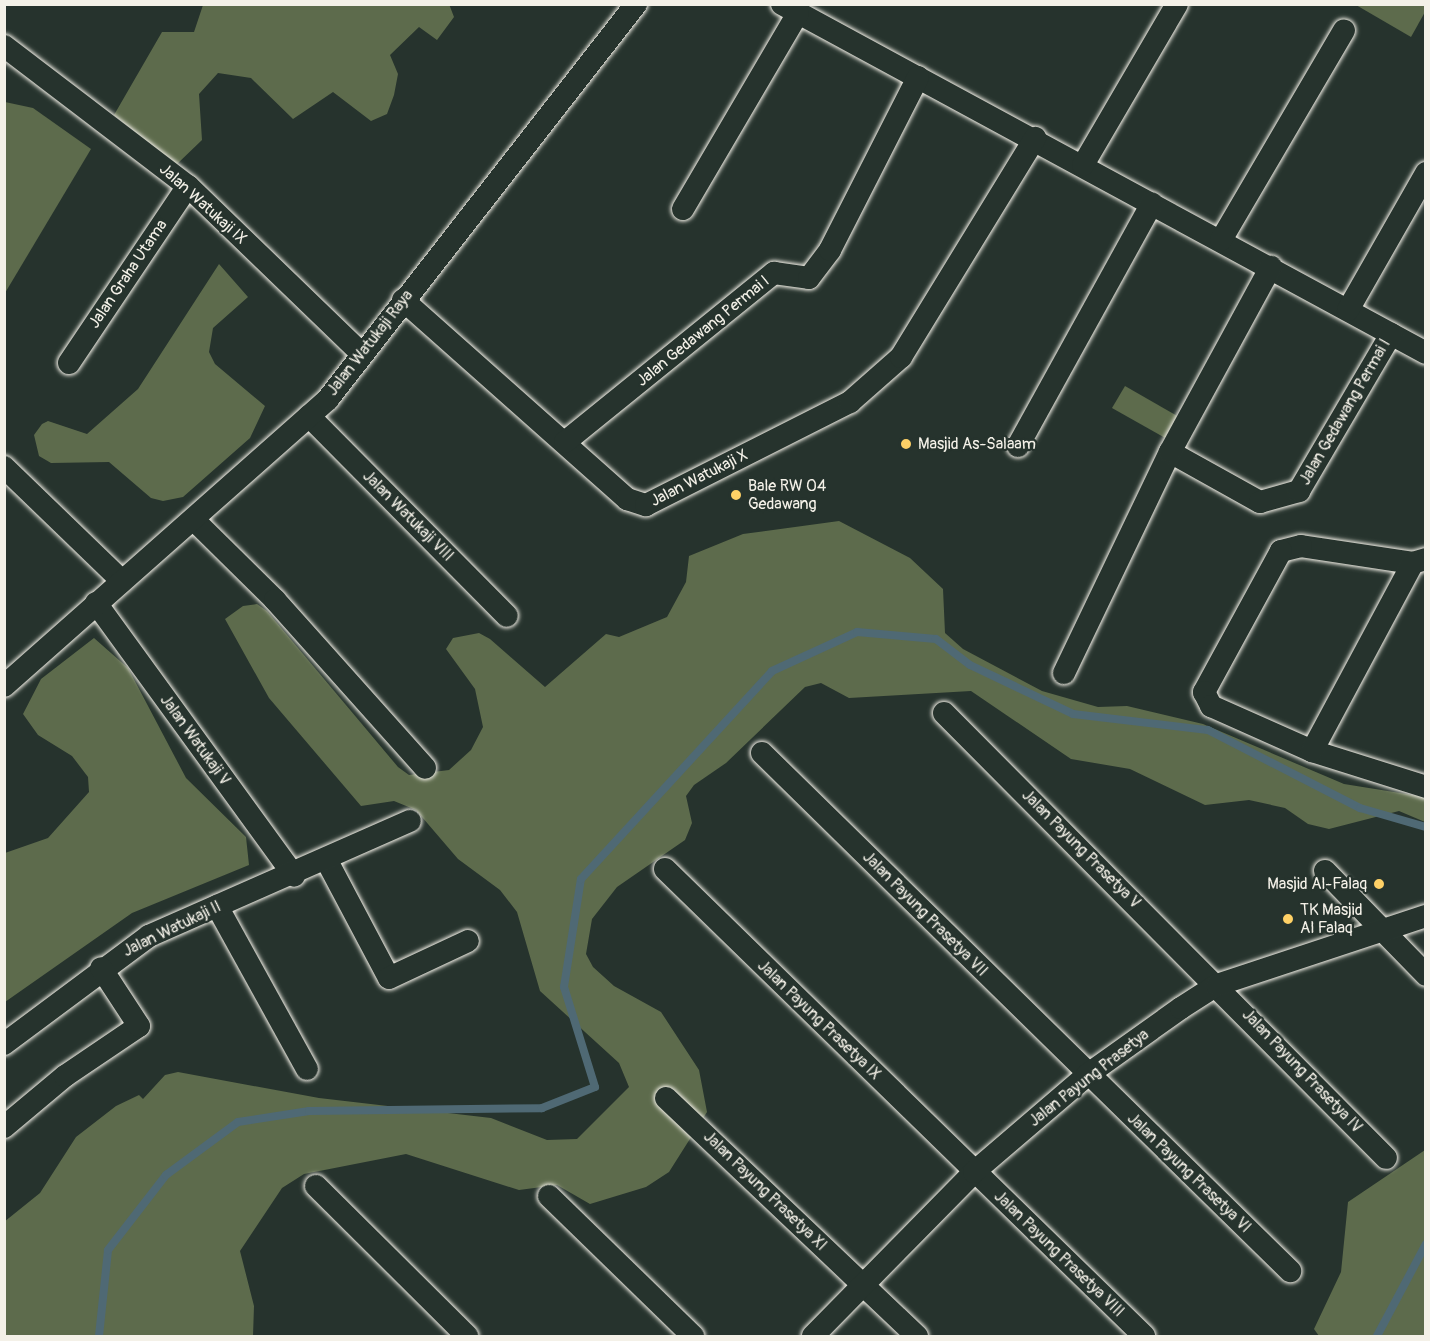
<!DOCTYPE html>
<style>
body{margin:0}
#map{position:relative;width:1430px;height:1341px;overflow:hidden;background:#26332d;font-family:Pangolin,sans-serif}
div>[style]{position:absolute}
.green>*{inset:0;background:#5d6b4c}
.stream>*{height:8px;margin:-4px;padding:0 4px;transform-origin:4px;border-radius:4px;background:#4f6974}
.roads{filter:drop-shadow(0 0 2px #f4f1e8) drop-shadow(0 0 2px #f4f1e8)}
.minor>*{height:22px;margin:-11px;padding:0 11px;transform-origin:11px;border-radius:11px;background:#26332d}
.dots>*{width:16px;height:16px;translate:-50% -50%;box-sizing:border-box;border:3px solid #26332d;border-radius:50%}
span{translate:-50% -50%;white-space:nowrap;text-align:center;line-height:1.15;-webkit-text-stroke:4.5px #26332d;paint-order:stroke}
.street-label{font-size:16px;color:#f4f1e8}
.poi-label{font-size:16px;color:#f4f1e8}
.left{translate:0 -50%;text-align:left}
.right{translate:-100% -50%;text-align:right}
.frame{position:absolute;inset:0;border:6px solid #f4f1e8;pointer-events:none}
</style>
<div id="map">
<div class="green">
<i style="clip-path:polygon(449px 4px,454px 17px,437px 40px,419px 27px,390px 55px,398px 74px,394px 95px,387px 114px,371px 121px,333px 92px,293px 119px,251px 78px,218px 73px,199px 94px,202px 140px,176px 165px,114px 115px,162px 32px,194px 32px,203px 5px)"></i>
<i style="clip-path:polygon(1356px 5px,1425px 5px,1425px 12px,1411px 37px)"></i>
<i style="clip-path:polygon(5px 102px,33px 108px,91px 149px,5px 293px)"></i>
<i style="clip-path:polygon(219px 264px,248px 297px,213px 328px,209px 352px,215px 364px,265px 406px,250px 438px,183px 497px,163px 501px,151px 498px,109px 462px,51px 463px,39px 456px,34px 435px,42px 424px,48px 421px,87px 434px,138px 389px)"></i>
<i style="clip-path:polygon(1125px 386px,1179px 417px,1167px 439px,1112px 408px)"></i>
<i style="clip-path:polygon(839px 521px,910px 558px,943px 589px,945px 633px,963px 649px,1042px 691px,1098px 707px,1127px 706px,1203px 724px,1344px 784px,1425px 797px,1425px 822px,1399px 811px,1329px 829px,1308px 824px,1285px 808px,1249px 800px,1205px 805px,1130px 769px,1071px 759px,971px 691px,849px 698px,821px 683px,805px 687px,726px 763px,694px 785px,686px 796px,692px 823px,685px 840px,617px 887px,592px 919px,586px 954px,593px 967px,614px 986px,661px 1012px,699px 1070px,707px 1112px,669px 1172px,646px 1187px,590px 1204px,557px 1185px,519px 1190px,406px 1154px,304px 1174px,282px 1188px,240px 1251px,254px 1306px,253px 1336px,5px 1336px,4px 1222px,40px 1193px,76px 1137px,116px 1106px,139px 1095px,143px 1099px,165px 1075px,178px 1072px,319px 1098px,491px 1118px,547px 1140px,577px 1139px,629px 1087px,619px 1063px,540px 991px,517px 912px,500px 890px,458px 859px,416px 810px,394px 801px,361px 806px,269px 698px,225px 619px,243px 606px,257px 604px,267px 611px,398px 767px,409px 775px,449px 770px,471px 750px,483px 727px,475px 689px,446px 649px,453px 638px,479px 633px,490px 639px,545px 687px,606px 634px,619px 637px,667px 617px,686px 582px,689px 556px,743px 534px)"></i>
<i style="clip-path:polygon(94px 638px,128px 668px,186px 778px,246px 837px,249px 865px,132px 913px,5px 1002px,5px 853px,48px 838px,89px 792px,88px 777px,72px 756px,38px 735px,23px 714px,41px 679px)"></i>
<i style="clip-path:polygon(1425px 1150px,1425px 1336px,1319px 1336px,1314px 1329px,1341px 1272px,1348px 1202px)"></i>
</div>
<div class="stream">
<i style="left:99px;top:1336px;width:86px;rotate:-84deg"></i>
<i style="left:108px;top:1250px;width:95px;rotate:-52.3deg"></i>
<i style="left:166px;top:1175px;width:89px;rotate:-36.4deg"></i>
<i style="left:238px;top:1122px;width:72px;rotate:-8.8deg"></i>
<i style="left:309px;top:1111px;width:233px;rotate:-0.7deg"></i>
<i style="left:542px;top:1108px;width:57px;rotate:-21.6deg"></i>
<i style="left:595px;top:1087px;width:105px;rotate:-107.2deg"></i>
<i style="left:564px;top:987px;width:109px;rotate:-81.1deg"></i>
<i style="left:581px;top:879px;width:282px;rotate:-47.4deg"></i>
<i style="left:772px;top:671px;width:94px;rotate:-24.6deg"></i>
<i style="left:857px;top:632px;width:79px;rotate:5.1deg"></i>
<i style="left:936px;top:639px;width:43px;rotate:37.4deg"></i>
<i style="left:970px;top:665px;width:114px;rotate:25.4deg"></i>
<i style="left:1073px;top:714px;width:136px;rotate:6.8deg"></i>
<i style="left:1208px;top:730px;width:171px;rotate:27.2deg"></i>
<i style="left:1360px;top:808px;width:69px;rotate:16.1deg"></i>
<i style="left:1377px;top:1336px;width:104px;rotate:-62deg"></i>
</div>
<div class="roads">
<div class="minor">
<i style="left:782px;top:4px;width:732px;rotate:28.45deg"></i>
<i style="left:4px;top:46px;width:231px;rotate:37.3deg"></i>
<i style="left:188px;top:186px;width:242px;rotate:44deg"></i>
<i style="left:1083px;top:165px;width:186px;rotate:-59.7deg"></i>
<i style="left:683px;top:209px;width:227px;rotate:-59.6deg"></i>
<i style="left:1221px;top:240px;width:243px;rotate:-59.6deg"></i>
<i style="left:403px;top:300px;width:300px;rotate:41.6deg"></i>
<i style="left:627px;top:499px;width:20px;rotate:18deg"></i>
<i style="left:646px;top:505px;width:229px;rotate:-26.8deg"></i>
<i style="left:850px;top:402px;width:68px;rotate:-41.4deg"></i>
<i style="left:901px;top:357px;width:257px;rotate:-58.5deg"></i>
<i style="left:1348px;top:310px;width:158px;rotate:-60.3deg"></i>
<i style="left:69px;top:363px;width:213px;rotate:-56.1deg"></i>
<i style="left:309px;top:416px;width:281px;rotate:45.3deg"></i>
<i style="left:565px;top:442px;width:269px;rotate:-39deg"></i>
<i style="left:774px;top:273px;width:35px;rotate:8deg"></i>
<i style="left:809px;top:278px;width:35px;rotate:-53deg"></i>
<i style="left:830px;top:250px;width:194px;rotate:-63deg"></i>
<i style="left:1018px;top:446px;width:277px;rotate:-61.1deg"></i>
<i style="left:1170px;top:452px;width:103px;rotate:29.1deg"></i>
<i style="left:1260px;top:502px;width:41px;rotate:-15.8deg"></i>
<i style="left:1299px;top:491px;width:182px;rotate:-59.6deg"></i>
<i style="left:4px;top:467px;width:164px;rotate:44deg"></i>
<i style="left:194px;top:520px;width:114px;rotate:44.6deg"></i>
<i style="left:275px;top:600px;width:225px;rotate:48.2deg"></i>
<i style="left:1426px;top:559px;width:14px;rotate:163deg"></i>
<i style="left:1413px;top:563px;width:113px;rotate:-171.4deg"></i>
<i style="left:1301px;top:546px;width:21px;rotate:166deg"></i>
<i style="left:1281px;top:551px;width:161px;rotate:118.6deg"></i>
<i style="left:1204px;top:692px;width:16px;rotate:63deg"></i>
<i style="left:1211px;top:706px;width:111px;rotate:24deg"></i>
<i style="left:1312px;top:751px;width:120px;rotate:17.5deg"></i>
<i style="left:96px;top:603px;width:337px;rotate:54deg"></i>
<i style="left:1064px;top:673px;width:245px;rotate:-64.4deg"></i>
<i style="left:1170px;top:452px;width:211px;rotate:-61.4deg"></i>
<i style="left:4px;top:686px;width:433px;rotate:-41.5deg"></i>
<i style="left:328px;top:399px;width:501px;rotate:-52.05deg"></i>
<i style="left:944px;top:713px;width:627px;rotate:45.19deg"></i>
<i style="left:1312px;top:751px;width:213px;rotate:-61.8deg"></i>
<i style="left:762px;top:753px;width:740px;rotate:44.45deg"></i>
<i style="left:327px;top:861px;width:132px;rotate:62.1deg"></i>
<i style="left:389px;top:978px;width:87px;rotate:-25.1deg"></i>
<i style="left:665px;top:869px;width:669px;rotate:44.27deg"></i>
<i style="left:1325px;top:871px;width:145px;rotate:45.8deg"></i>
<i style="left:217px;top:906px;width:186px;rotate:61.1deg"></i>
<i style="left:4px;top:1044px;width:181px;rotate:-36.7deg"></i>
<i style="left:149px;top:936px;width:285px;rotate:-23.8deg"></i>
<i style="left:666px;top:1098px;width:346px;rotate:43.5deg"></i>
<i style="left:4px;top:1127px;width:80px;rotate:-39.9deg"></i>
<i style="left:65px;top:1076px;width:89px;rotate:-34deg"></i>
<i style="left:139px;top:1026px;width:69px;rotate:-123.2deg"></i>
<i style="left:316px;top:1186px;width:213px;rotate:44.8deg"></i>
<i style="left:549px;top:1196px;width:201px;rotate:44.2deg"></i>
<i style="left:813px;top:1336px;width:230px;rotate:-45.5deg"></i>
<i style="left:974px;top:1172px;width:149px;rotate:-40.6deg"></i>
<i style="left:1087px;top:1075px;width:115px;rotate:-35.5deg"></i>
<i style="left:1181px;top:1008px;width:43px;rotate:-32.6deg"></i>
<i style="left:1217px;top:985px;width:220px;rotate:-18.3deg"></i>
</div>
</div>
<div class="dots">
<i style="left:906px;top:444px;background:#ffd166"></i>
<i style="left:736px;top:495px;background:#ffd166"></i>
<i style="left:1379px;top:884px;background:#ffd166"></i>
<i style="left:1288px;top:919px;background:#ffd166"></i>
</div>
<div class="street-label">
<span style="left:203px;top:204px;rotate:42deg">Jalan Watukaji IX</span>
<span style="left:128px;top:274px;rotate:-56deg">Jalan Graha Utama</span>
<span style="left:703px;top:331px;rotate:-39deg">Jalan Gedawang Permai I</span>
<span style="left:370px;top:343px;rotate:-52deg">Jalan Watukaji Raya</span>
<span style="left:1345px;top:412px;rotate:-60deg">Jalan Gedawang Permai I</span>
<span style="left:699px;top:478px;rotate:-27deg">Jalan Watukaji X</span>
<span style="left:408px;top:516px;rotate:45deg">Jalan Watukaji VIII</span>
<span style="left:195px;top:740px;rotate:54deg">Jalan Watukaji V</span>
<span style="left:1081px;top:849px;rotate:45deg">Jalan Payung Prasetya V</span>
<span style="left:925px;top:914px;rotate:45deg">Jalan Payung Prasetya VII</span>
<span style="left:172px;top:929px;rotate:-26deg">Jalan Watukaji II</span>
<span style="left:819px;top:1020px;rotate:44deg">Jalan Payung Prasetya IX</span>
<span style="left:1302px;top:1071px;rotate:46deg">Jalan Payung Prasetya IV</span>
<span style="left:1089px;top:1078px;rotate:-38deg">Jalan Payung Prasetya</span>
<span style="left:1189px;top:1173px;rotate:44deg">Jalan Payung Prasetya VI</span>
<span style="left:765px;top:1191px;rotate:44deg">Jalan Payung Prasetya XI</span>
<span style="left:1059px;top:1254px;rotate:44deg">Jalan Payung Prasetya VIII</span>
</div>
<div class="poi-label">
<span class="left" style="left:918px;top:444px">Masjid As-Salaam</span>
<span class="left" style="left:748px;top:495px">Bale RW 04<br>Gedawang</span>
<span class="right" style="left:1367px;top:884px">Masjid Al-Falaq</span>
<span class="left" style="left:1300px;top:919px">TK Masjid<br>Al Falaq</span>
</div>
<div class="frame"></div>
</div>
